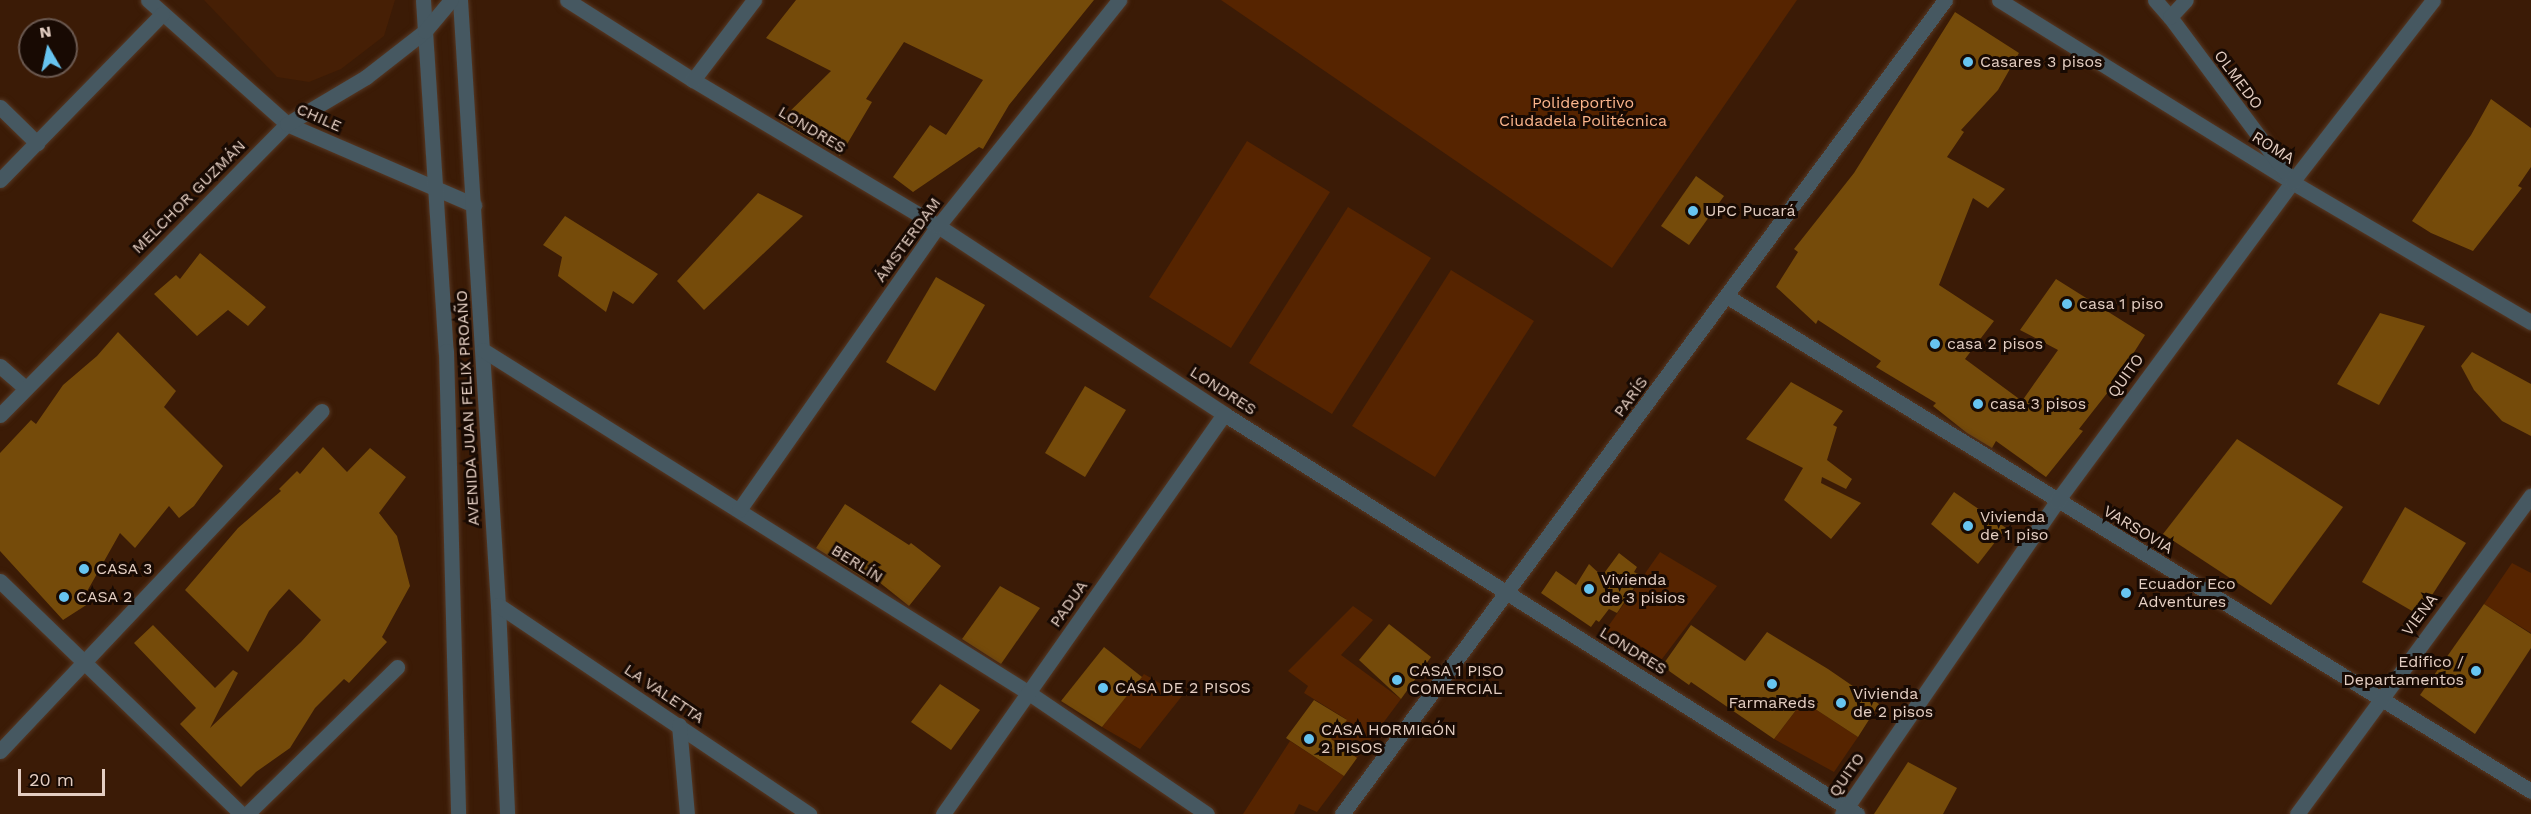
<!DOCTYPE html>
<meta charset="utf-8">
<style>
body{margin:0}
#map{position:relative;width:2531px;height:814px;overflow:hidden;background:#3b1b06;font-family:"Work Sans",sans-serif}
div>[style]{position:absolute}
.built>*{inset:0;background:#461f05}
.green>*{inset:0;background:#562400}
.building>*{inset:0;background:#754b0a}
.roads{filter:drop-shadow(0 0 2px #563824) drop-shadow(0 0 2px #563824)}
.minor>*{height:15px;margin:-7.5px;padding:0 7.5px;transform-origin:7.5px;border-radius:7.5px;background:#465861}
.dots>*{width:16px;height:16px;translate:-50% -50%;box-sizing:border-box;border:3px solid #180a03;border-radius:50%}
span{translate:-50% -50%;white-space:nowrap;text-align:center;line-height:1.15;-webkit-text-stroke:6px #180a03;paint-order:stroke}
.poi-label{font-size:16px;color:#e4cec2}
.left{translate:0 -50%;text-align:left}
.right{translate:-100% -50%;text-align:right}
.street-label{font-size:16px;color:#e4cec2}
.park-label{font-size:16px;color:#fbb58c}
.north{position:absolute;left:18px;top:18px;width:60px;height:60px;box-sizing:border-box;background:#180a03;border:2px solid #6a584f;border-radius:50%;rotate:351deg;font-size:16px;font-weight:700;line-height:24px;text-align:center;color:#e4cec2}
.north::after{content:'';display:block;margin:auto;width:21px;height:27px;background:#67c4f0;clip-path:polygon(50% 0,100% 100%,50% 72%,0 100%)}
.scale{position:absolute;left:18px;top:769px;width:87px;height:27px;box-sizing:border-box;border:3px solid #e4cec2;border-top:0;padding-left:8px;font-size:18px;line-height:21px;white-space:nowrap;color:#e4cec2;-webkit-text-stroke:4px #180a03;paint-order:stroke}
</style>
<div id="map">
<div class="built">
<i style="clip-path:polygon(204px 0,395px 0,384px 36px,341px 69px,309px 82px,277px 77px)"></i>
</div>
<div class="green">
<i style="clip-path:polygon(1221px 0,1797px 0,1612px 268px)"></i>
<i style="clip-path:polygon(1247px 141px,1330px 192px,1231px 348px,1149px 297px)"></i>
<i style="clip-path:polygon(1348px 207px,1431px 258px,1332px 414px,1249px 363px)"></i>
<i style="clip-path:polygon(1451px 270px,1534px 321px,1435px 477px,1352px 426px)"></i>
<i style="clip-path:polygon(1660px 552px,1717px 586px,1659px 663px,1605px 631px)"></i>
<i style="clip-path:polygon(2512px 563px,2531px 573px,2531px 633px,2484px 604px)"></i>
<i style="clip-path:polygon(1353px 606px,1373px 620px,1341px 655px,1401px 699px,1357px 758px,1331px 739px,1346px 719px,1304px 693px,1308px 686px,1288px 671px)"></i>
<i style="clip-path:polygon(1144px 674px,1182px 696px,1140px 749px,1102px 727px)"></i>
<i style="clip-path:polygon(1803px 701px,1858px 737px,1834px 772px,1774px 739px)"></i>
<i style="clip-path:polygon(1290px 741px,1344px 776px,1317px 812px,1299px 804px,1294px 814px,1243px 814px)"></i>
</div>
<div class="building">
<i style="clip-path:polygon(796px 0,1094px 0,1009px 105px,983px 149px,979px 147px,913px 192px,893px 177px,930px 125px,946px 135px,983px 80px,904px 42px,866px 99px,872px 102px,840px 156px,780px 121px,831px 71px,766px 38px)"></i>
<i style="clip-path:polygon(1955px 12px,2019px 53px,1998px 90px,1961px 130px,1964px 132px,1947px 157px,2005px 189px,1988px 208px,1973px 198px,1939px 285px,1994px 321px,1965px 359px,2022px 401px,2058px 350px,2020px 330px,2056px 279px,2145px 335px,2112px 387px,2079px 429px,2083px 431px,2046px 477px,1996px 441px,1992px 448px,1967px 433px,1933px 406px,1936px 403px,1876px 367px,1881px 361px,1818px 320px,1816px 324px,1776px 287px,1798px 252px,1794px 249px,1854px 173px)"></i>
<i style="clip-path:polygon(2491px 99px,2531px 128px,2531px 167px,2518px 186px,2522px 188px,2473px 251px,2431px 233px,2412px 221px,2471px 135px)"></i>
<i style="clip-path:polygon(1696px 176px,1724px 196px,1689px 245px,1661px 226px)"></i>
<i style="clip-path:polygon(758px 193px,803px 216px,704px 310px,677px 281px)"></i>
<i style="clip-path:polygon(565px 216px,658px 274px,633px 304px,613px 291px,606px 312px,558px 276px,562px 257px,543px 245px)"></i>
<i style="clip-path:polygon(200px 253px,266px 307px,248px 326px,228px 310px,197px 336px,154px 294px,176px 275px,180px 279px)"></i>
<i style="clip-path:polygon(936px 277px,985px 305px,935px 391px,886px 362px)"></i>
<i style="clip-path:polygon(2380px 313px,2425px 326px,2379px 405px,2337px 384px)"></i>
<i style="clip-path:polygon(118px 332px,176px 391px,164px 407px,223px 466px,194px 506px,179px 518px,169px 506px,135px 548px,120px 533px,85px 595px,91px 602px,63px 620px,0 551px,0 453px,31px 420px,36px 424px,63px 385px,97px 356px)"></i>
<i style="clip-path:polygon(2472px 352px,2531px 384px,2531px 436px,2502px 421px,2474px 390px,2461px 366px)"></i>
<i style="clip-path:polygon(1791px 382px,1843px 411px,1833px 425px,1837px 427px,1827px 460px,1852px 479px,1846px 489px,1822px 477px,1821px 483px,1861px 503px,1831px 539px,1784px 500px,1803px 468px,1746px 439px)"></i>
<i style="clip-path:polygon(1085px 386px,1126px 410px,1085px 477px,1045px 453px)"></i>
<i style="clip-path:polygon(2237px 439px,2343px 507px,2271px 605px,2163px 534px)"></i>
<i style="clip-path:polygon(323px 447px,347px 472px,370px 448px,406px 477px,379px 513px,397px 536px,410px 586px,382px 637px,387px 642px,349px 683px,344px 679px,315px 708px,290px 748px,256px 772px,241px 787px,180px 724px,196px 708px,134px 643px,153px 625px,215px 688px,233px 670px,238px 673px,210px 728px,301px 642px,321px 620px,289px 589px,269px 611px,248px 652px,185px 590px,238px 528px,281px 491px,279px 489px,297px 471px,300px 474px)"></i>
<i style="clip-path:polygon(1954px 492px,2006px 528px,1978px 564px,1931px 524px)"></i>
<i style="clip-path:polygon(845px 504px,909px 545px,911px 543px,941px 566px,909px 606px,869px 574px,865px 579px,816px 548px)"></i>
<i style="clip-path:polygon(2405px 507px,2466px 543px,2419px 615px,2362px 582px)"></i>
<i style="clip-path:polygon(1619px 553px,1637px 567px,1634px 572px,1642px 576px,1617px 613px,1609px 609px,1599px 622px,1596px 620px,1591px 627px,1541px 593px,1556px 571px,1576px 585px,1589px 564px,1602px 576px)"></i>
<i style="clip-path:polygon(1000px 586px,1040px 608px,1001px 664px,962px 639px)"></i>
<i style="clip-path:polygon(2484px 604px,2531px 634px,2531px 648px,2475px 734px,2420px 695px)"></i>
<i style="clip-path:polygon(1389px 624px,1431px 657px,1401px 699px,1359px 660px)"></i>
<i style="clip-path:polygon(1691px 625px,1745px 661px,1767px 632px,1828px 669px,1879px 704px,1858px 737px,1803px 701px,1774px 739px,1691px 682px,1689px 685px,1662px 666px)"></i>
<i style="clip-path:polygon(1104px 647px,1142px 677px,1102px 727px,1061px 701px)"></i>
<i style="clip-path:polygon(940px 684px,980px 710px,951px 750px,911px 722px)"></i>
<i style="clip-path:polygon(1314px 700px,1347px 720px,1331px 739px,1357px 758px,1344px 776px,1286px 738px)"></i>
<i style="clip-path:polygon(1908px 762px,1957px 788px,1943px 814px,1874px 814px)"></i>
</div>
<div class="roads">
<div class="minor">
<i style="left:148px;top:0;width:186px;rotate:41.7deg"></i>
<i style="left:287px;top:124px;width:204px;rotate:23.4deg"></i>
<i style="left:423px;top:0;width:352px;rotate:86.3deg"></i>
<i style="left:446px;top:351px;width:463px;rotate:88.5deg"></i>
<i style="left:460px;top:0;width:606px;rotate:86.41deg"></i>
<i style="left:498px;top:605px;width:209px;rotate:87.5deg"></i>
<i style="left:567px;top:0;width:149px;rotate:32.4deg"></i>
<i style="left:693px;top:80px;width:285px;rotate:30.8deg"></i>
<i style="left:938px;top:226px;width:342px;rotate:33.3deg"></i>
<i style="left:1224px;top:414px;width:749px;rotate:32.29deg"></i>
<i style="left:1999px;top:0;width:345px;rotate:31.8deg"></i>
<i style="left:2292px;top:182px;width:277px;rotate:30.4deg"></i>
<i style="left:2155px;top:0;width:23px;rotate:49deg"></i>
<i style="left:2170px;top:17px;width:196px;rotate:53.3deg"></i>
<i style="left:2170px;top:17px;width:23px;rotate:-47deg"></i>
<i style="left:693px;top:80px;width:101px;rotate:-52.7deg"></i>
<i style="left:0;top:107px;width:52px;rotate:44.2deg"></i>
<i style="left:0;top:180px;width:232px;rotate:-45.7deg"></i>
<i style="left:1728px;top:297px;width:943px;rotate:31.6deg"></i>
<i style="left:483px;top:350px;width:645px;rotate:32.14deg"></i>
<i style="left:1029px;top:693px;width:215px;rotate:34.2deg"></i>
<i style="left:0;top:366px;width:33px;rotate:41deg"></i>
<i style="left:0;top:415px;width:409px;rotate:-45.4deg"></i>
<i style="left:287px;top:124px;width:92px;rotate:-30.7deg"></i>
<i style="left:366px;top:77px;width:75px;rotate:-37.9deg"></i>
<i style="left:425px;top:31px;width:40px;rotate:-50deg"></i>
<i style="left:739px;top:510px;width:347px;rotate:-55deg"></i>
<i style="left:938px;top:226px;width:290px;rotate:-51.3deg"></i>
<i style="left:0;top:581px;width:335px;rotate:44deg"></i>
<i style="left:498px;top:605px;width:375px;rotate:33.9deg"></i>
<i style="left:679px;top:725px;width:89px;rotate:84.9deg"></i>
<i style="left:0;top:751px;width:468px;rotate:-46.6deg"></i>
<i style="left:247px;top:814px;width:210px;rotate:-44.4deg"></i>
<i style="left:943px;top:814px;width:489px;rotate:-54.9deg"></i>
<i style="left:1342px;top:814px;width:1013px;rotate:-53.47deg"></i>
<i style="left:1842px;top:814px;width:380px;rotate:-55.5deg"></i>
<i style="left:2057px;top:501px;width:396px;rotate:-53.6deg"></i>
<i style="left:2292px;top:182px;width:230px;rotate:-52.2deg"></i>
<i style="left:2297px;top:814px;width:395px;rotate:-53.7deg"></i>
</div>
</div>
<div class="dots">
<i style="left:1968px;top:62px;background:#67c4f0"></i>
<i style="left:1693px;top:211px;background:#67c4f0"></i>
<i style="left:2067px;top:304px;background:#67c4f0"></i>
<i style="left:1935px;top:344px;background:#67c4f0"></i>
<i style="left:1978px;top:404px;background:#67c4f0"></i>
<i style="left:1968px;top:526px;background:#67c4f0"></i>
<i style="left:84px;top:569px;background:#67c4f0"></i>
<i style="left:1589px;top:589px;background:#67c4f0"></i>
<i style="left:2126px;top:593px;background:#67c4f0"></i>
<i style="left:64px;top:597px;background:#67c4f0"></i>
<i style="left:2476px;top:671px;background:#67c4f0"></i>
<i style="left:1397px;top:680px;background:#67c4f0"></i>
<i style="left:1772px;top:684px;background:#67c4f0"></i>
<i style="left:1103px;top:688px;background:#67c4f0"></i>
<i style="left:1841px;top:703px;background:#67c4f0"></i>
<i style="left:1309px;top:739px;background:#67c4f0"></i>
</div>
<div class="poi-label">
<span class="left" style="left:1980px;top:62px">Casares 3 pisos</span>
<span class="left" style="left:1705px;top:211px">UPC Pucará</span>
<span class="left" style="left:2079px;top:304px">casa 1 piso</span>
<span class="left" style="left:1947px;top:344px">casa 2 pisos</span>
<span class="left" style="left:1990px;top:404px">casa 3 pisos</span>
<span class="left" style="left:1980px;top:526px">Vivienda<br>de 1 piso</span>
<span class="left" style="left:96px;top:569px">CASA 3</span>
<span class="left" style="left:1601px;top:589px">Vivienda<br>de 3 pisios</span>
<span class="left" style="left:2138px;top:593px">Ecuador Eco<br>Adventures</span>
<span class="left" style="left:76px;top:597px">CASA 2</span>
<span class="right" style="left:2464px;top:671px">Edifico /<br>Departamentos</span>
<span class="left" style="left:1409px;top:680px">CASA 1 PISO<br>COMERCIAL</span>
<span class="left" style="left:1115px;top:688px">CASA DE 2 PISOS</span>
<span class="left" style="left:1853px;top:703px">Vivienda<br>de 2 pisos</span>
<span style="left:1772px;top:703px">FarmaReds</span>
<span class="left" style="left:1321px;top:739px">CASA HORMIGÓN<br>2 PISOS</span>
</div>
<div class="street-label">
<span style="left:2238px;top:80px;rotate:53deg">OLMEDO</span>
<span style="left:319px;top:118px;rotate:24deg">CHILE</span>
<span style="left:812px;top:130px;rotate:31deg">LONDRES</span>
<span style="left:2273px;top:148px;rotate:32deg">ROMA</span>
<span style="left:189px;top:197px;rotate:-45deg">MELCHOR GUZMÁN</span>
<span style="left:908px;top:240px;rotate:-54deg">ÁMSTERDAM</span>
<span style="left:2126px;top:376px;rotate:-54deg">QUITO</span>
<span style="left:1223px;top:391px;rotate:33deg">LONDRES</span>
<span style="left:1631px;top:397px;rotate:-54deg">PARÍS</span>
<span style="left:468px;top:408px;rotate:-93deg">AVENIDA JUAN FELIX PROAÑO</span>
<span style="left:2138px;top:530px;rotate:31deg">VARSOVIA</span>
<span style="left:857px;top:564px;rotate:32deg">BERLÍN</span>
<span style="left:1069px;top:604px;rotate:-55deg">PADUA</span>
<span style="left:2420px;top:615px;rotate:-53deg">VIENA</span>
<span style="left:1633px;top:651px;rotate:32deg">LONDRES</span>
<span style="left:664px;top:694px;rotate:34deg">LA VALETTA</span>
<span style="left:1847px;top:775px;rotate:-55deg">QUITO</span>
</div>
<div class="park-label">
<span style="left:1583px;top:112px">Polideportivo<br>Ciudadela Politécnica</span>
</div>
<div class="north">N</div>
<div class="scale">20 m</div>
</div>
